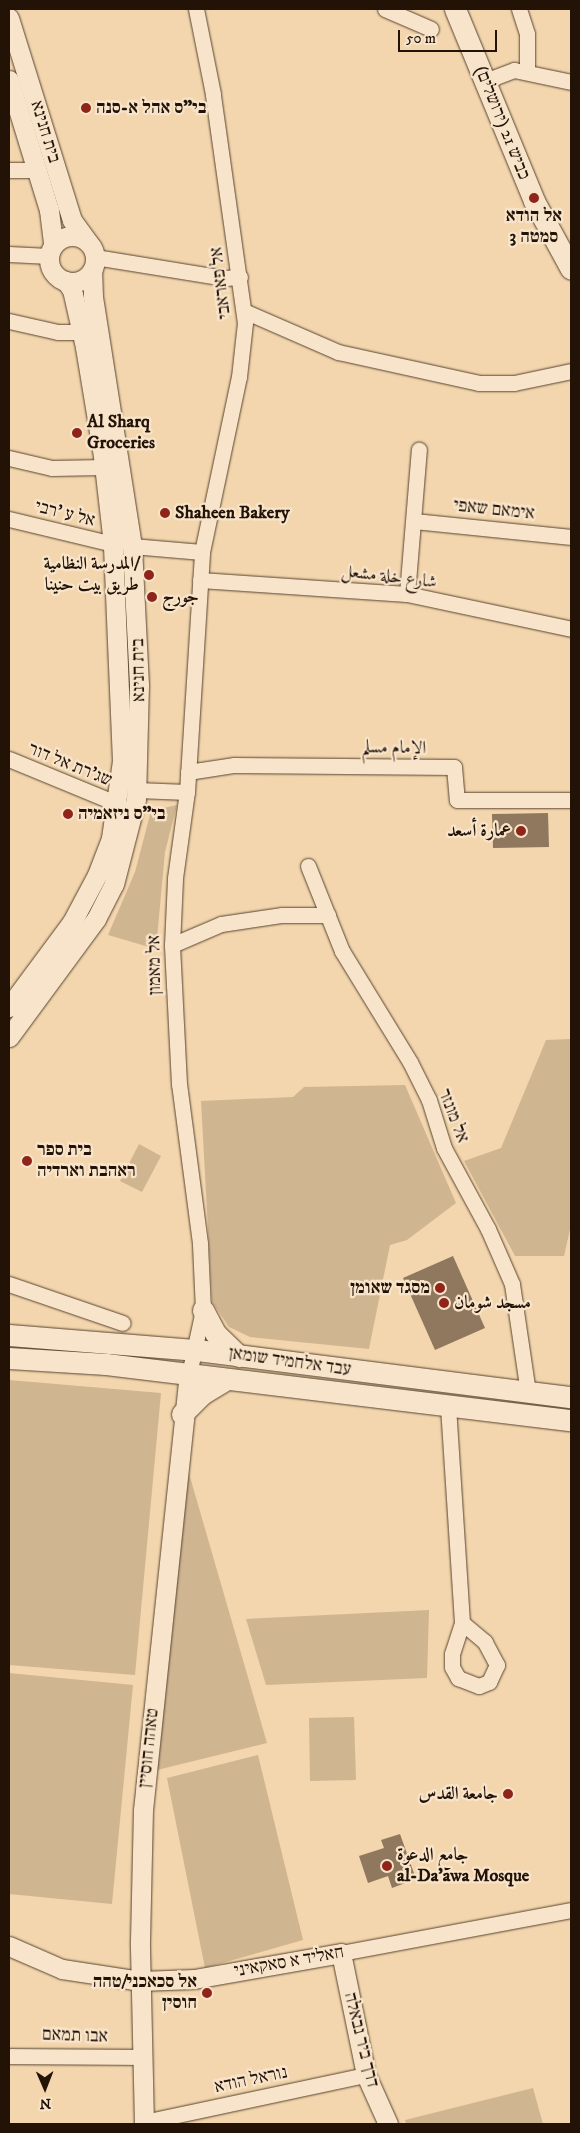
<!DOCTYPE html>
<meta charset="utf-8">
<style>
body{margin:0}
#map{position:relative;width:580px;height:2133px;overflow:hidden;background:#f3d6ad;font-family:"IM FELL DW Pica",Amiri,"Frank Ruhl Libre",serif}
div>[style]{position:absolute}
.green>*{inset:0;background:#d0b591}
.building>*{inset:0;background:#8f785d}
.roads{filter:drop-shadow(0 0 1px #574430) drop-shadow(0 0 1px #574430)}
.minor>*{height:15px;margin:-7.5px;padding:0 7.5px;transform-origin:7.5px;border-radius:7.5px;background:#f7e4ca}
.tertiary>*{height:19px;margin:-9.5px;padding:0 9.5px;transform-origin:9.5px;border-radius:9.5px;background:#f7e4ca}
.tertiary>.ring{margin:-9.5px;padding:0;box-sizing:content-box;background:none;border:19px solid #f7e4ca;border-radius:50%}
.secondary>*{height:21px;margin:-10.5px;padding:0 10.5px;transform-origin:10.5px;border-radius:10.5px;background:#f7e4ca}
.dots>*{width:14px;height:14px;translate:-50% -50%;box-sizing:border-box;border:2px solid #f7e4ca;border-radius:50%}
span{translate:-50% -50%;white-space:nowrap;text-align:center;line-height:1.15;-webkit-text-stroke:4.5px #f7e4ca;paint-order:stroke}
.poi-label{font-size:18px;color:#231307;font-weight:700}
.left{translate:0 -50%;text-align:left}
.right{translate:-100% -50%;text-align:right}
.street-label{font-size:18px;color:#231307}
.frame{position:absolute;inset:0;border:10px solid #231307;pointer-events:none}
.north{position:absolute;left:20px;top:2063px;width:50px;height:50px;-webkit-text-stroke:4px #f7e4ca;paint-order:stroke;rotate:179deg;font-size:14px;font-weight:700;line-height:20px;text-align:center;color:#231307}
.north::after{content:'';display:block;margin:auto;width:18px;height:22px;background:#231307;clip-path:polygon(50% 0,100% 100%,50% 72%,0 100%)}
.scale{position:absolute;left:398px;top:30px;width:99px;height:22px;box-sizing:border-box;border:2px solid #231307;border-top:0;padding-left:6px;font-size:15px;line-height:18px;white-space:nowrap;color:#231307;-webkit-text-stroke:4px #f7e4ca;paint-order:stroke}
</style>
<div id="map">
<div class="green">
<i style="clip-path:polygon(177px 805px,165px 852px,156px 949px,108px 935px,135px 872px,151px 811px)"></i>
<i style="clip-path:polygon(571px 1039px,571px 1225px,564px 1256px,515px 1256px,464px 1161px,501px 1148px,546px 1040px)"></i>
<i style="clip-path:polygon(405px 1085px,456px 1203px,407px 1240px,390px 1245px,369px 1349px,250px 1337px,229px 1327px,212px 1302px,201px 1101px,293px 1097px,304px 1087px)"></i>
<i style="clip-path:polygon(139px 1144px,161px 1156px,142px 1192px,120px 1181px)"></i>
<i style="clip-path:polygon(9px 1380px,161px 1393px,135px 1675px,9px 1665px)"></i>
<i style="clip-path:polygon(188px 1470px,267px 1743px,157px 1770px)"></i>
<i style="clip-path:polygon(429px 1610px,427px 1678px,266px 1685px,246px 1619px)"></i>
<i style="clip-path:polygon(9px 1673px,133px 1685px,112px 1904px,9px 1894px)"></i>
<i style="clip-path:polygon(354px 1717px,356px 1780px,310px 1781px,309px 1718px)"></i>
<i style="clip-path:polygon(258px 1755px,303px 1940px,205px 1968px,167px 1778px)"></i>
<i style="clip-path:polygon(533px 2088px,543px 2124px,406px 2124px,405px 2120px)"></i>
</div>
<div class="building">
<i style="clip-path:polygon(548px 813px,549px 847px,493px 848px,492px 814px)"></i>
<i style="clip-path:polygon(453px 1256px,485px 1328px,435px 1350px,403px 1278px)"></i>
<i style="clip-path:polygon(400px 1834px,416px 1879px,392px 1888px,388px 1876px,368px 1883px,359px 1856px,384px 1848px,381px 1840px)"></i>
</div>
<div class="roads">
<div class="minor">
<i style="left:385px;top:9px;width:50px;rotate:23.5deg"></i>
<i style="left:519px;top:9px;width:26px;rotate:72deg"></i>
<i style="left:527px;top:34px;width:38px;rotate:90deg"></i>
<i style="left:485px;top:81px;width:31px;rotate:-21deg"></i>
<i style="left:514px;top:70px;width:58px;rotate:11.9deg"></i>
<i style="left:9px;top:170px;width:28px"></i>
<i style="left:9px;top:254px;width:40px;rotate:2.9deg"></i>
<i style="left:95px;top:257px;width:132px;rotate:9.2deg"></i>
<i style="left:225px;top:278px;width:15px;rotate:-4deg"></i>
<i style="left:244px;top:311px;width:103px;rotate:23.6deg"></i>
<i style="left:338px;top:352px;width:144px;rotate:12.4deg"></i>
<i style="left:479px;top:383px;width:35px"></i>
<i style="left:514px;top:383px;width:58px;rotate:-11.9deg"></i>
<i style="left:9px;top:321px;width:50px;rotate:12.7deg"></i>
<i style="left:58px;top:332px;width:23px"></i>
<i style="left:9px;top:458px;width:44px;rotate:13.1deg"></i>
<i style="left:52px;top:468px;width:52px;rotate:-1.1deg"></i>
<i style="left:9px;top:519px;width:107px;rotate:13.5deg"></i>
<i style="left:414px;top:521px;width:158px;rotate:5.8deg"></i>
<i style="left:132px;top:546px;width:70px;rotate:4.9deg"></i>
<i style="left:200px;top:580px;width:207px;rotate:3.9deg"></i>
<i style="left:407px;top:594px;width:168px;rotate:12deg"></i>
<i style="left:407px;top:594px;width:145px;rotate:-85.3deg"></i>
<i style="left:9px;top:759px;width:118px;rotate:22.4deg"></i>
<i style="left:188px;top:772px;width:47px;rotate:-8.7deg"></i>
<i style="left:234px;top:765px;width:220px;rotate:0.5deg"></i>
<i style="left:454px;top:767px;width:33px;rotate:85deg"></i>
<i style="left:457px;top:800px;width:114px"></i>
<i style="left:137px;top:790px;width:50px;rotate:2.3deg"></i>
<i style="left:308px;top:866px;width:92px;rotate:68.2deg"></i>
<i style="left:342px;top:951px;width:130px;rotate:58.5deg"></i>
<i style="left:410px;top:1062px;width:42px;rotate:63.4deg"></i>
<i style="left:429px;top:1100px;width:50px;rotate:72.6deg"></i>
<i style="left:444px;top:1148px;width:92px;rotate:61.5deg"></i>
<i style="left:488px;top:1229px;width:60px;rotate:66.4deg"></i>
<i style="left:512px;top:1284px;width:110px;rotate:81.6deg"></i>
<i style="left:172px;top:945px;width:53px;rotate:-23.2deg"></i>
<i style="left:221px;top:924px;width:62px;rotate:-8.4deg"></i>
<i style="left:282px;top:915px;width:46px"></i>
<i style="left:9px;top:1284px;width:120px;rotate:18.9deg"></i>
<i style="left:189px;top:1374px;width:66px;rotate:-77.7deg"></i>
<i style="left:203px;top:1310px;width:67px;rotate:-92.6deg"></i>
<i style="left:200px;top:1243px;width:160px;rotate:-97.5deg"></i>
<i style="left:179px;top:1084px;width:139px;rotate:-92.9deg"></i>
<i style="left:172px;top:945px;width:67px;rotate:-87.4deg"></i>
<i style="left:175px;top:878px;width:87px;rotate:-82.1deg"></i>
<i style="left:187px;top:792px;width:240px;rotate:-86.4deg"></i>
<i style="left:202px;top:552px;width:179px;rotate:-78.1deg"></i>
<i style="left:239px;top:377px;width:54px;rotate:-83.7deg"></i>
<i style="left:245px;top:323px;width:231px;rotate:-98deg"></i>
<i style="left:213px;top:94px;width:87px;rotate:-101.3deg"></i>
<i style="left:448px;top:1406px;width:217px;rotate:86.3deg"></i>
<i style="left:462px;top:1623px;width:33px;rotate:108deg"></i>
<i style="left:452px;top:1654px;width:13px;rotate:90deg"></i>
<i style="left:452px;top:1667px;width:13px;rotate:61deg"></i>
<i style="left:458px;top:1678px;width:22px;rotate:21deg"></i>
<i style="left:479px;top:1686px;width:11px;rotate:-22deg"></i>
<i style="left:489px;top:1682px;width:19px;rotate:-65deg"></i>
<i style="left:497px;top:1665px;width:26px;rotate:-118deg"></i>
<i style="left:485px;top:1642px;width:30px;rotate:-140deg"></i>
<i style="left:341px;top:1953px;width:234px;rotate:-10.6deg"></i>
<i style="left:9px;top:2056px;width:132px;rotate:0.4deg"></i>
<i style="left:144px;top:2122px;width:227px;rotate:-12deg"></i>
</div>
<div class="tertiary">
<i style="left:9px;top:18px;width:212px;rotate:72.7deg"></i>
<i style="left:72px;top:220px;width:29px;rotate:54deg"></i>
<i style="left:9px;top:80px;width:136px;rotate:72.9deg"></i>
<i style="left:49px;top:210px;width:35px;rotate:83deg"></i>
<i class="ring" style="left:49px;top:236px;width:27px;height:27px"></i>
<i style="left:9px;top:1007px;width:106px;rotate:-53.5deg"></i>
<i style="left:72px;top:922px;width:53px;rotate:-62deg"></i>
<i style="left:97px;top:875px;width:40px;rotate:-69deg"></i>
<i style="left:111px;top:838px;width:78px;rotate:-81.9deg"></i>
<i style="left:122px;top:761px;width:217px;rotate:-92.4deg"></i>
<i style="left:113px;top:544px;width:89px;rotate:-96.5deg"></i>
<i style="left:103px;top:456px;width:110px;rotate:-99.4deg"></i>
<i style="left:85px;top:347px;width:58px;rotate:-102.8deg"></i>
<i style="left:72px;top:290px;width:11px;rotate:-124deg"></i>
<i style="left:9px;top:1037px;width:147px;rotate:-53.6deg"></i>
<i style="left:96px;top:919px;width:39px;rotate:-63deg"></i>
<i style="left:114px;top:884px;width:88px;rotate:-75.5deg"></i>
<i style="left:136px;top:799px;width:114px;rotate:-88.5deg"></i>
<i style="left:139px;top:685px;width:139px;rotate:-92.9deg"></i>
<i style="left:132px;top:546px;width:252px;rotate:-98.9deg"></i>
<i style="left:93px;top:297px;width:27px;rotate:-92deg"></i>
<i style="left:9px;top:1946px;width:58px;rotate:23.5deg"></i>
<i style="left:62px;top:1969px;width:79px;rotate:8.7deg"></i>
<i style="left:140px;top:1981px;width:54px;rotate:-2.1deg"></i>
<i style="left:194px;top:1979px;width:149px;rotate:-10deg"></i>
<i style="left:341px;top:1953px;width:125px;rotate:78.4deg"></i>
<i style="left:366px;top:2075px;width:54px;rotate:65.8deg"></i>
<i style="left:144px;top:2124px;width:183px;rotate:-91.3deg"></i>
<i style="left:140px;top:1941px;width:131px;rotate:-88.7deg"></i>
<i style="left:143px;top:1810px;width:438px;rotate:-84deg"></i>
</div>
<div class="secondary">
<i style="left:455px;top:9px;width:208px;rotate:67.6deg"></i>
<i style="left:534px;top:201px;width:77px;rotate:61.4deg"></i>
<i style="left:203px;top:1310px;width:27px;rotate:62deg"></i>
<i style="left:216px;top:1334px;width:32px;rotate:44deg"></i>
<i style="left:9px;top:1335px;width:189px;rotate:4.6deg"></i>
<i style="left:197px;top:1350px;width:377px;rotate:7.2deg"></i>
<i style="left:9px;top:1358px;width:97px;rotate:3.5deg"></i>
<i style="left:106px;top:1364px;width:468px;rotate:6.9deg"></i>
<i style="left:182px;top:1414px;width:28px;rotate:-45deg"></i>
<i style="left:202px;top:1394px;width:29px;rotate:-31deg"></i>
</div>
</div>
<div class="dots">
<i style="left:86px;top:108px;background:#8f2418"></i>
<i style="left:534px;top:198px;background:#8f2418"></i>
<i style="left:77px;top:433px;background:#8f2418"></i>
<i style="left:165px;top:513px;background:#8f2418"></i>
<i style="left:149px;top:575px;background:#8f2418"></i>
<i style="left:152px;top:597px;background:#8f2418"></i>
<i style="left:68px;top:814px;background:#8f2418"></i>
<i style="left:521px;top:831px;background:#8f2418"></i>
<i style="left:27px;top:1161px;background:#8f2418"></i>
<i style="left:440px;top:1288px;background:#8f2418"></i>
<i style="left:444px;top:1303px;background:#8f2418"></i>
<i style="left:508px;top:1794px;background:#8f2418"></i>
<i style="left:387px;top:1866px;background:#8f2418"></i>
<i style="left:207px;top:1993px;background:#8f2418"></i>
</div>
<div class="poi-label">
<span class="left" style="left:96px;top:108px">בי"ס אהל א-סנה</span>
<span style="left:534px;top:227px">אל הודא<br>סמטה 3</span>
<span class="left" style="left:87px;top:433px">Al Sharq<br>Groceries</span>
<span class="left" style="left:175px;top:513px">Shaheen Bakery</span>
<span class="right" style="left:139px;top:575px">المدرسة النظامية/<br>طريق بيت حنينا</span>
<span class="left" style="left:162px;top:597px">جورج</span>
<span class="left" style="left:78px;top:814px">בי"ס ניזאמיה</span>
<span class="right" style="left:511px;top:831px">عمارة أسعد</span>
<span class="left" style="left:37px;top:1161px">בית ספר<br>ראהבת וארדיה</span>
<span class="right" style="left:430px;top:1288px">מסגד שאומן</span>
<span class="left" style="left:454px;top:1303px">مسجد شومان</span>
<span class="right" style="left:498px;top:1794px">جامعة القدس</span>
<span class="left" style="left:397px;top:1866px">جامع الدعوة<br>al-Da'awa Mosque</span>
<span class="right" style="left:197px;top:1993px">אל סכאכני/טהה<br>חוסין</span>
</div>
<div class="street-label">
<span style="left:502px;top:123px;rotate:68deg">כביש 21 (ירושלים)</span>
<span style="left:45px;top:132px;rotate:73deg">בית חנינא</span>
<span style="left:221px;top:283px;rotate:-97deg">אל פאראבי</span>
<span style="left:494px;top:510px;rotate:6deg">אימאם שאפי</span>
<span style="left:65px;top:514px;rotate:14deg">אל ע 'רבי</span>
<span style="left:389px;top:577px;rotate:7deg">شارع خلة مشعل</span>
<span style="left:139px;top:670px;rotate:-91deg">בית חנינא</span>
<span style="left:394px;top:748px;rotate:1deg">الإمام مسلم</span>
<span style="left:70px;top:765px;rotate:22deg">שג'רת אל דור</span>
<span style="left:155px;top:965px;rotate:-91deg">אל מאמון</span>
<span style="left:453px;top:1116px;rotate:69deg">אל מונזר</span>
<span style="left:290px;top:1362px;rotate:8deg">עבד אלחמיד שומאן</span>
<span style="left:149px;top:1748px;rotate:-84deg">טאהה חוסיין</span>
<span style="left:289px;top:1962px;rotate:-10deg">חאליד א סאקאיני</span>
<span style="left:75px;top:2036px;rotate:2deg">אבו תמאם</span>
<span style="left:361px;top:2040px;rotate:76deg">דרך ביר נבאלה</span>
<span style="left:251px;top:2080px;rotate:-12deg">נוראל הודא</span>
</div>
<div class="frame"></div>
<div class="north">N</div>
<div class="scale">50 m</div>
</div>
